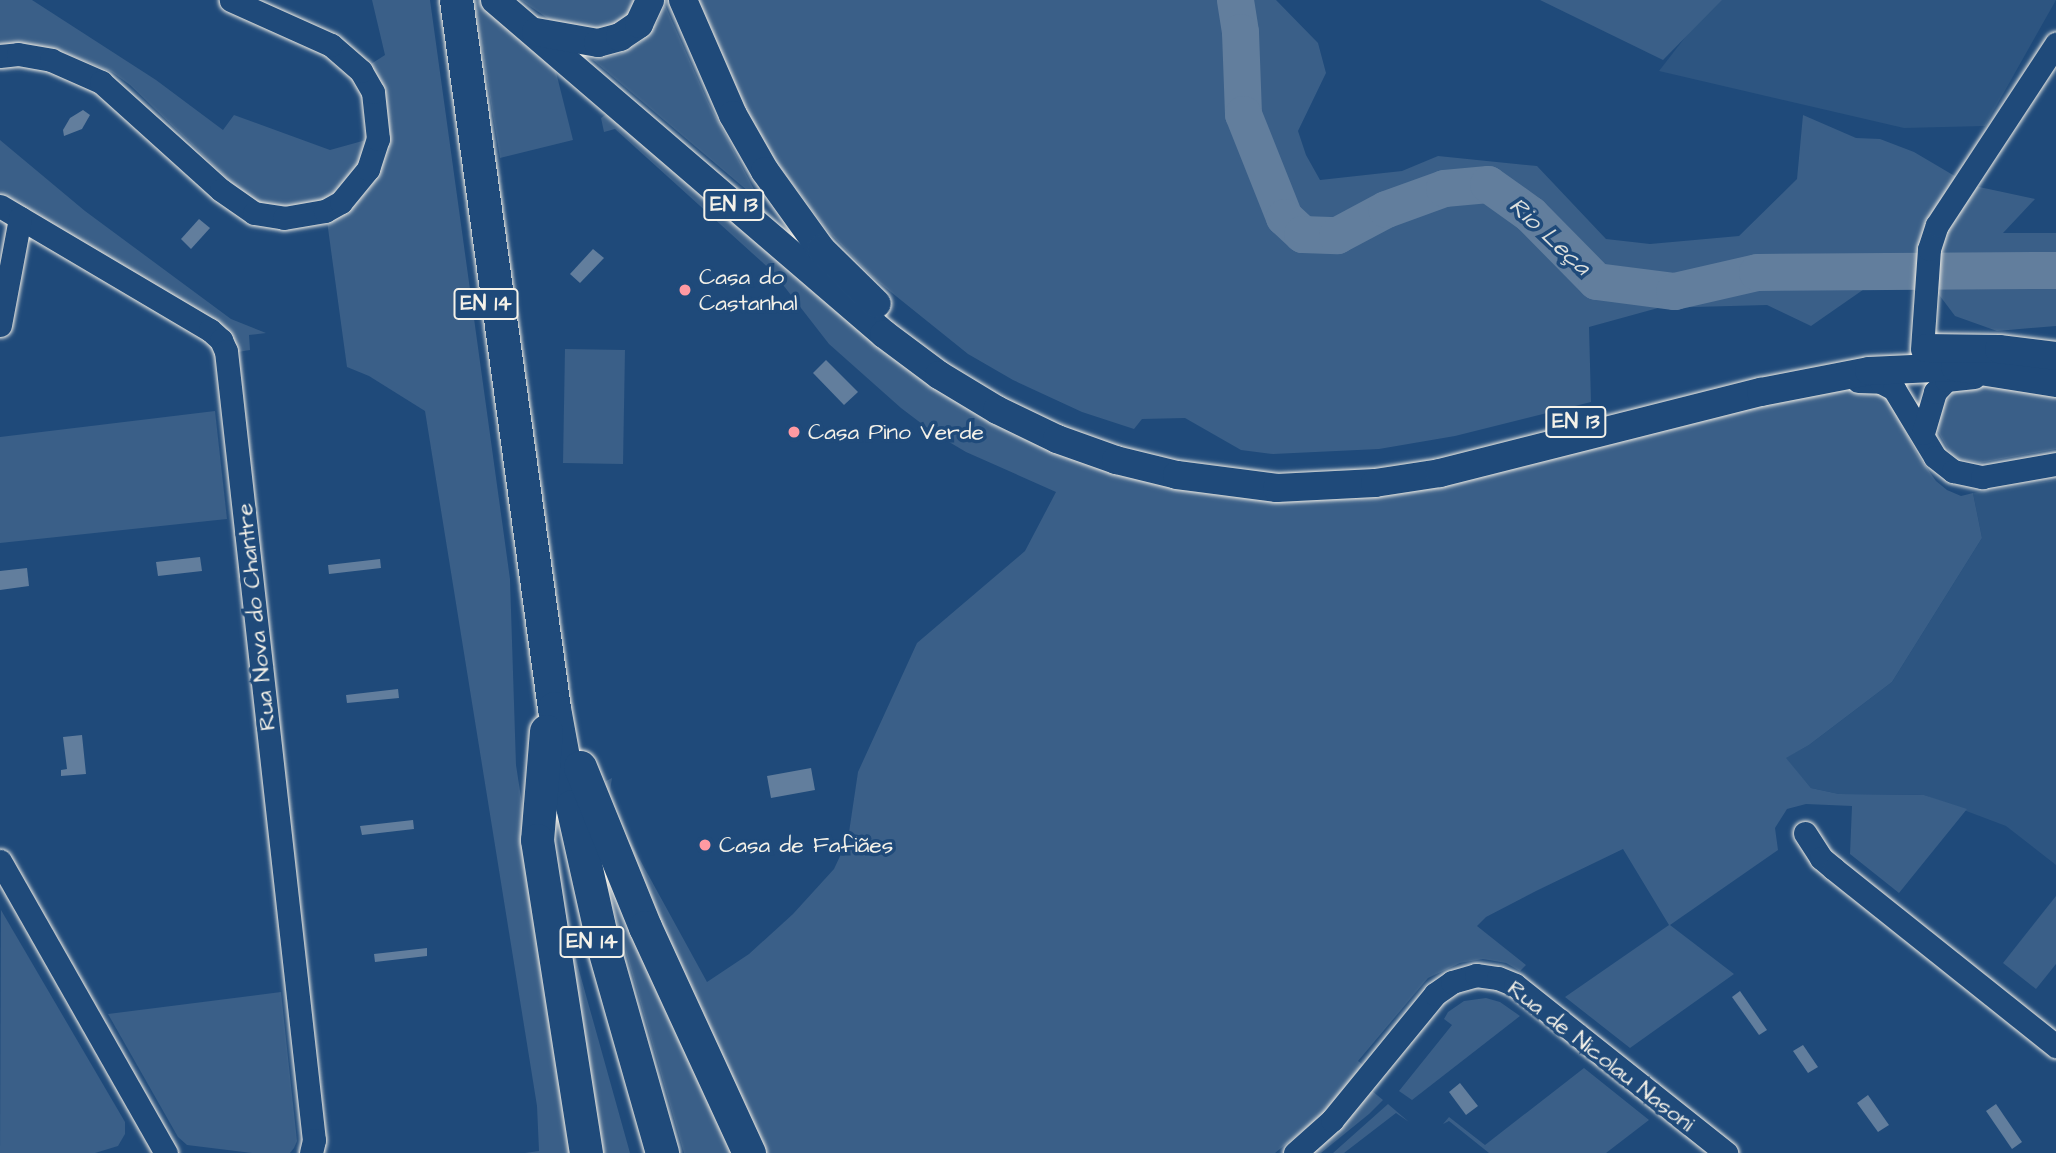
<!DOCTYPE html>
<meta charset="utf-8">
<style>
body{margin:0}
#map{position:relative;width:2056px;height:1153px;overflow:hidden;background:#1f4a7a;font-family:"Architects Daughter",sans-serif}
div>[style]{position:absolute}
.built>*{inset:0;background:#2d5581}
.green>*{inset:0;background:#3a5f88}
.water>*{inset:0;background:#627e9d}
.river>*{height:37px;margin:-18.5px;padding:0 18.5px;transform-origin:18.5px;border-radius:18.5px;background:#627e9d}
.roads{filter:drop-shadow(0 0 2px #f4f1e8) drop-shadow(0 0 2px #f4f1e8)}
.minor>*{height:23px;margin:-11.5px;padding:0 11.5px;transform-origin:11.5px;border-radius:11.5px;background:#1f4a7a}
.major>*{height:28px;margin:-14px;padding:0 14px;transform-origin:14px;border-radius:14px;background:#1f4a7a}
.highway>*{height:33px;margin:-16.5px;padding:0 16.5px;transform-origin:16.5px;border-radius:16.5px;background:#1f4a7a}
.dots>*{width:19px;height:19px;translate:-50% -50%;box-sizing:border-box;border:4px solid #1f4a7a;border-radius:50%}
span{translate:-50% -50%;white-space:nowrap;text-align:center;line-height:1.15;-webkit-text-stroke:7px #1f4a7a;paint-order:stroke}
.shield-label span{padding:2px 5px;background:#1f4a7a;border:2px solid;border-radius:5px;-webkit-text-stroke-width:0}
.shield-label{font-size:21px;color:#f4f1e8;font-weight:700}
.poi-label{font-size:23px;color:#f4f1e8}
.left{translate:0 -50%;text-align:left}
.street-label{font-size:23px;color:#f4f1e8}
.water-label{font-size:24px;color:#dee0dd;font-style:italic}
</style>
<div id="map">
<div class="built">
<i style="clip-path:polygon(1714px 0,2056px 0,1985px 126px,1904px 128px,1659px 71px)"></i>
<i style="clip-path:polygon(2056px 480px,2056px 865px,2006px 826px,1924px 795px,1839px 794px,1811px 788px,1785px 758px,1809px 745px,1892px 682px,1982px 538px,1973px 493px)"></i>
</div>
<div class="green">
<i style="clip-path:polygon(0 0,32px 0,156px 80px,223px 130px,234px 115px,330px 150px,366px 140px,364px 155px,345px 185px,322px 201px,280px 208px,257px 202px,237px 188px,130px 85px,112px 72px,55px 49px,0 44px)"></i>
<i style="clip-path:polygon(372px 0,430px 0,510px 579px,516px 765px,576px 1153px,525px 1153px,539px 1151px,537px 1106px,425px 411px,369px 376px,347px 367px,327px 221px,347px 209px,388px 138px,388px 117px,383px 87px,371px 64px,385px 55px)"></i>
<i style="clip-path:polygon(474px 0,480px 0,554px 64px,573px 140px,500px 158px)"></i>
<i style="clip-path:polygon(521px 0,642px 0,639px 7px,607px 32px,550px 20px)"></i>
<i style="clip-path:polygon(696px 0,1276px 0,1318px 43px,1326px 73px,1298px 131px,1306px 155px,1320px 180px,1402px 171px,1438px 156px,1537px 166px,1606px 239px,1650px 244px,1739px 236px,1797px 179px,1803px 115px,1856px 138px,1880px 139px,1914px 152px,1970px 185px,2035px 199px,2003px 233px,2056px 233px,2056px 326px,1997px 331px,1955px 316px,1937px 292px,1902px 283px,1870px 285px,1811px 326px,1767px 305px,1658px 308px,1589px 327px,1591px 402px,1455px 436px,1379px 449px,1273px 454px,1241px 450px,1185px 418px,1142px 419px,1134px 429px,1082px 412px,1013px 380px,968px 354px,871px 276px,827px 230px,767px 149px,743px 105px)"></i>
<i style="clip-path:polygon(1540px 0,1722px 0,1663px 60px)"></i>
<i style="clip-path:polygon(665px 5px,708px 102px,757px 195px,755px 197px,593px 60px,620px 54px,642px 41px,657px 23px)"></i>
<i style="clip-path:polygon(608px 113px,935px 386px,1243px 495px,1852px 389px,1873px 390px,1888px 397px,1917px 454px,1936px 481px,1947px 490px,1961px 496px,1973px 493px,1982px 538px,1892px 682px,1809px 745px,1786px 758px,1811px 788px,1839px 794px,1924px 795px,1967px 809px,1899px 893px,1850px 854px,1852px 806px,1806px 804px,1787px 809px,1775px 828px,1778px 850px,1670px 925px,1734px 974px,1630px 1048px,1565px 997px,1669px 925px,1623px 849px,1536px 891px,1486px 917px,1477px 926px,1526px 965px,1520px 971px,1506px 963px,1483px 959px,1460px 963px,1428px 978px,1358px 1061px,1363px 1065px,1328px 1110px,1275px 1153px,760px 1153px,603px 798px,606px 781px,612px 778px,609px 796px,622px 827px,707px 982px,749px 954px,793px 914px,834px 869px,848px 839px,858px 772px,917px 643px,1025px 551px,1056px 492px,966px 452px,934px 433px,901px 408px,829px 344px,773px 272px,615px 129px,604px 132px,601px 118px)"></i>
<i style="clip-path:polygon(0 140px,85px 211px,231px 319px,266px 333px,249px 335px,250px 350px,238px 352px,230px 333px,219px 323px,0 194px)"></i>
<i style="clip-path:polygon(565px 349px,625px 350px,623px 464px,563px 463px)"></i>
<i style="clip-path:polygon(1988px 386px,2056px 396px,2056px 449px,1980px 463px,1959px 459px,1950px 453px,1937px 430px,1939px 409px,1957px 389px)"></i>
<i style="clip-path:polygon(215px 411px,227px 519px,0 543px,0 437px)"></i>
<i style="clip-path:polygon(593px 828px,738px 1153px,684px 1153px,600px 863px)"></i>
<i style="clip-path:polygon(557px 868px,572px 945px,630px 1153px,596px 1153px)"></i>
<i style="clip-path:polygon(2056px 896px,2056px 964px,2036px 989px,2003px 963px)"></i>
<i style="clip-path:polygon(1px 910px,125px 1122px,125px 1134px,118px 1146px,95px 1153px,0 1153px)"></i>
<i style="clip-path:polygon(281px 992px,297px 1141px,294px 1148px,290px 1153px,252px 1153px,187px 1145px,178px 1137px,108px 1014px)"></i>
<i style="clip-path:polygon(1486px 998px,1500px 1002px,1520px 1016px,1412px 1100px,1399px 1091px,1452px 1025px,1444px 1019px,1448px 1012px,1464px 1001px)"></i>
<i style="clip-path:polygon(1584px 1068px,1649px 1120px,1606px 1153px,1489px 1153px,1449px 1121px,1443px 1124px,1449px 1117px,1485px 1145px)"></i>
<i style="clip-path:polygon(1371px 1090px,1383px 1100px,1369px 1114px,1321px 1153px,1313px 1153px,1337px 1132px)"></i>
<i style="clip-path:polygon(1388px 1104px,1409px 1122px,1396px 1113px,1344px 1153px,1333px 1153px)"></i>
</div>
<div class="water">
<i style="clip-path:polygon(83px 110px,90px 115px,82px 129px,64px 136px,63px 130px,70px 118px)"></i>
<i style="clip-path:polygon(199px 219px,210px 228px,191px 249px,181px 239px)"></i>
<i style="clip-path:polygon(593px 249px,604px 258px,580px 283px,570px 274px)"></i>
<i style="clip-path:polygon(826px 360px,858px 392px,844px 405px,813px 373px)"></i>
<i style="clip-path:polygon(200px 557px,202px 571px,158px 576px,156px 562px)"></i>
<i style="clip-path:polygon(380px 559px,381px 568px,329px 574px,328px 565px)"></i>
<i style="clip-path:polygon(27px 568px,29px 586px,0 590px,0 571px)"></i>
<i style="clip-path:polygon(398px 689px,399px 698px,347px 703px,346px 695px)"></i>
<i style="clip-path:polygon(82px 735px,86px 774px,61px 776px,61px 770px,67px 769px,63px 737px)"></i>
<i style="clip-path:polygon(811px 768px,815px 790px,771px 798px,767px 776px)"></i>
<i style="clip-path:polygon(413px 820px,414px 829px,362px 835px,360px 826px)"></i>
<i style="clip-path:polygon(427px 948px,427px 956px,375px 962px,374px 954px)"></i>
<i style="clip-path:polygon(1740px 991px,1767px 1030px,1759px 1035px,1732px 997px)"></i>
<i style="clip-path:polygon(1803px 1045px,1818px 1067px,1808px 1073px,1793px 1051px)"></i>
<i style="clip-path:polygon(1460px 1083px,1478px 1106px,1466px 1115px,1449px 1092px)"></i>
<i style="clip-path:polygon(1868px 1095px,1889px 1125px,1878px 1132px,1857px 1103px)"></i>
<i style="clip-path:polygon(1996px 1104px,2022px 1142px,2012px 1149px,1986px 1111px)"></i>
</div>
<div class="river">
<i style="left:1235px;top:0;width:32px;rotate:81deg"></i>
<i style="left:1240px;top:32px;width:82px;rotate:87.9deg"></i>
<i style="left:1243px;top:114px;width:111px;rotate:68.3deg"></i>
<i style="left:1284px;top:217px;width:25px;rotate:43deg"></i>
<i style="left:1302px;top:234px;width:35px;rotate:2deg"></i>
<i style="left:1337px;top:235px;width:55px;rotate:-28deg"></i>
<i style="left:1386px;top:209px;width:62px;rotate:-19.9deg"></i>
<i style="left:1444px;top:188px;width:44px;rotate:-5.2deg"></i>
<i style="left:1488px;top:184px;width:52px;rotate:35.5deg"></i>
<i style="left:1530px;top:214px;width:94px;rotate:45.4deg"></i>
<i style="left:1596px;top:281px;width:79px;rotate:7.3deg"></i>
<i style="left:1674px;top:291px;width:85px;rotate:-12.9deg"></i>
<i style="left:1757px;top:272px;width:299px;rotate:-0.4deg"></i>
</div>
<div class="roads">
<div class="minor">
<i style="left:0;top:56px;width:18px;rotate:-6deg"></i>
<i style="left:18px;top:54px;width:34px;rotate:10deg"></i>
<i style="left:51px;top:60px;width:55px;rotate:23.7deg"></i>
<i style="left:101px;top:82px;width:161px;rotate:42deg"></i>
<i style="left:221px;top:190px;width:40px;rotate:34.9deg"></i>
<i style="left:254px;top:213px;width:30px;rotate:9deg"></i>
<i style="left:284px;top:218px;width:42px;rotate:-9.7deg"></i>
<i style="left:325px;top:211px;width:18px;rotate:-29deg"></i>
<i style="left:341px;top:202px;width:43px;rotate:-50.7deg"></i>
<i style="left:368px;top:169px;width:32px;rotate:-72deg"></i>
<i style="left:378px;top:139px;width:47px;rotate:-96.1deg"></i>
<i style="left:373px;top:92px;width:24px;rotate:-120deg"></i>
<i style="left:361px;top:71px;width:40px;rotate:-139deg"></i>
<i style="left:331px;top:45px;width:110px;rotate:-155.8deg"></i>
<i style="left:0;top:206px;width:244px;rotate:30.6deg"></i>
<i style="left:210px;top:330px;width:15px;rotate:42deg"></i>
<i style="left:221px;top:340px;width:12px;rotate:66deg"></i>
<i style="left:226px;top:351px;width:794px;rotate:83.64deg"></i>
<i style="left:314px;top:1140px;width:13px;rotate:103deg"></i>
<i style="left:0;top:325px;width:109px;rotate:-79.4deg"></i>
<i style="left:1922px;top:349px;width:100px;rotate:-86deg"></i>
<i style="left:1929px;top:249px;width:25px;rotate:-72deg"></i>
<i style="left:1937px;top:225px;width:217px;rotate:-56.7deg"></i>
<i style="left:1858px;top:381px;width:23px;rotate:2deg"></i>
<i style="left:1881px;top:382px;width:15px;rotate:28deg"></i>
<i style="left:1894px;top:389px;width:79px;rotate:58.9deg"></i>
<i style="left:1935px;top:457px;width:23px;rotate:38deg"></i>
<i style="left:1953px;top:471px;width:30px;rotate:12deg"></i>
<i style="left:1982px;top:477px;width:75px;rotate:-10deg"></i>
<i style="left:1923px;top:433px;width:43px;rotate:-73.7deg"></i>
<i style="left:1935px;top:392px;width:16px;rotate:-47deg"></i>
<i style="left:1946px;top:380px;width:28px;rotate:-6deg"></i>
<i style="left:1805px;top:833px;width:30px;rotate:57deg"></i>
<i style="left:1821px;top:858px;width:17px;rotate:40deg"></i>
<i style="left:1834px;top:869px;width:284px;rotate:38.6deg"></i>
<i style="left:0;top:861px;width:336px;rotate:60.4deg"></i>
<i style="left:1295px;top:1153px;width:50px;rotate:-41.7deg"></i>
<i style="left:1332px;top:1120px;width:163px;rotate:-50.7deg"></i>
<i style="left:1435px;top:994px;width:21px;rotate:-35deg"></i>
<i style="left:1452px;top:982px;width:25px;rotate:-16deg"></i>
<i style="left:1476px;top:975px;width:22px;rotate:8deg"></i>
<i style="left:1498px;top:978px;width:18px;rotate:22deg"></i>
<i style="left:1515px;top:985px;width:270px;rotate:38.5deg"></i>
</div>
<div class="major">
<i style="left:495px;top:0;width:513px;rotate:40.65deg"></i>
<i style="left:884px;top:334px;width:69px;rotate:36.7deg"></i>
<i style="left:939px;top:375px;width:68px;rotate:31.1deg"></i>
<i style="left:997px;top:410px;width:67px;rotate:25.8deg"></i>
<i style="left:1057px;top:439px;width:63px;rotate:19.6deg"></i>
<i style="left:1116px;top:460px;width:63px;rotate:13.8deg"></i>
<i style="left:1177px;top:475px;width:101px;rotate:7.4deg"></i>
<i style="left:1277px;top:488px;width:98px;rotate:-2.9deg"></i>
<i style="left:1375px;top:483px;width:66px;rotate:-8.7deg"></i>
<i style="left:1440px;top:473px;width:331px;rotate:-14.2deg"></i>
<i style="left:1761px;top:392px;width:110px;rotate:-11deg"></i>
<i style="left:1869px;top:371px;width:86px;rotate:-2.7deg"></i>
<i style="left:1955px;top:367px;width:102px;rotate:9deg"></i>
<i style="left:683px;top:0;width:125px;rotate:66.5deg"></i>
<i style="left:733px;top:115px;width:64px;rotate:60.3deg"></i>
<i style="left:765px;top:171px;width:96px;rotate:54.3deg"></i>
<i style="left:821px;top:249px;width:78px;rotate:44.5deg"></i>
<i style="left:536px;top:32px;width:63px;rotate:10.1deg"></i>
<i style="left:598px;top:43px;width:23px;rotate:-15deg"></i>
<i style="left:620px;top:37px;width:23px;rotate:-34deg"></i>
<i style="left:639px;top:24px;width:26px;rotate:-65deg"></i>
<i style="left:1926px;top:348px;width:73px;rotate:0.8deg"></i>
<i style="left:1999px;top:349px;width:57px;rotate:7deg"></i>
</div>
<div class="highway">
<i style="left:456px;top:0;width:715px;rotate:82.12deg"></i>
<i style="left:554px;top:708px;width:100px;rotate:79.6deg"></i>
<i style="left:572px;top:806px;width:147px;rotate:77.4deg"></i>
<i style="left:604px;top:949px;width:212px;rotate:74.1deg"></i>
<i style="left:546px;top:731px;width:109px;rotate:94.7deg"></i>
<i style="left:537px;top:840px;width:317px;rotate:81.1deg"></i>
<i style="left:580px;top:767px;width:173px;rotate:67.9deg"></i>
<i style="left:645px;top:927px;width:249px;rotate:65.3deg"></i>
</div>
</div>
<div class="dots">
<i style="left:685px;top:290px;background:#ff9aa2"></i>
<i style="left:794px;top:432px;background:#ff9aa2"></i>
<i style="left:705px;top:845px;background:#ff9aa2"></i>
</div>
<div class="shield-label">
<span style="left:734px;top:205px">EN 13</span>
<span style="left:486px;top:304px">EN 14</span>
<span style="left:1576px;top:422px">EN 13</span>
<span style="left:592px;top:942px">EN 14</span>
</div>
<div class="poi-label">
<span class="left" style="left:699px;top:290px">Casa do<br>Castanhal</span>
<span class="left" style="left:808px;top:432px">Casa Pino Verde</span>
<span class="left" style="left:719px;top:845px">Casa de Fafiães</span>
</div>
<div class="street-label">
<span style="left:256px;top:617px;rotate:-96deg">Rua Nova do Chantre</span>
<span style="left:1601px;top:1056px;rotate:38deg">Rua de Nicolau Nasoni</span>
</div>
<div class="water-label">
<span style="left:1549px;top:237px;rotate:43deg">Rio Leça</span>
</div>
</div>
